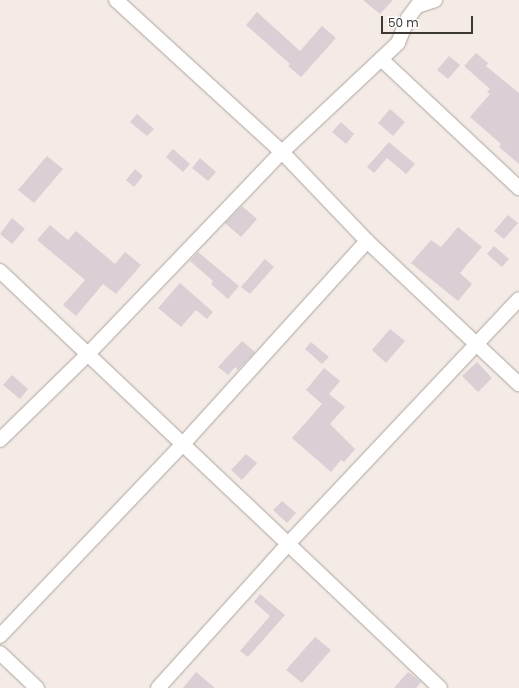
<!DOCTYPE html>
<style>
body{margin:0}
#map{position:relative;width:519px;height:688px;overflow:hidden;background:#f5ebe6;font-family:Poppins,sans-serif}
div>[style]{position:absolute}
.building>*{inset:0;background:#d9cfd4}
.roads{filter:drop-shadow(0 0 1px #aca39e) drop-shadow(0 0 1px #aca39e)}
.street>*{height:14px;margin:-7px;padding:0 7px;transform-origin:7px;border-radius:7px;background:#fff}
span{translate:-50% -50%;white-space:nowrap;text-align:center;line-height:1.15;-webkit-text-stroke:3.5px #fff;paint-order:stroke}
.scale{position:absolute;left:381px;top:16px;width:92px;height:18px;box-sizing:border-box;border:2px solid #3c3836;border-top:0;padding-left:5px;font-size:12px;line-height:14px;white-space:nowrap;color:#3c3836;-webkit-text-stroke:3px #fff;paint-order:stroke}
</style>
<div id="map">
<div class="building">
<i style="clip-path:polygon(363px 0,393px 0,380px 14px)"></i>
<i style="clip-path:polygon(257px 12px,300px 51px,322px 26px,336px 38px,301px 77px,288px 66px,290px 64px,246px 25px)"></i>
<i style="clip-path:polygon(476px 53px,488px 63px,486px 66px,519px 93px,519px 164px,499px 147px,501px 144px,470px 117px,490px 94px,487px 92px,490px 89px,464px 66px)"></i>
<i style="clip-path:polygon(449px 56px,460px 65px,448px 79px,437px 70px)"></i>
<i style="clip-path:polygon(390px 109px,405px 122px,393px 136px,378px 123px)"></i>
<i style="clip-path:polygon(137px 114px,154px 129px,147px 136px,130px 122px)"></i>
<i style="clip-path:polygon(341px 122px,354px 134px,346px 144px,332px 132px)"></i>
<i style="clip-path:polygon(389px 142px,415px 164px,406px 174px,387px 158px,374px 173px,367px 167px)"></i>
<i style="clip-path:polygon(173px 149px,190px 164px,183px 172px,166px 157px)"></i>
<i style="clip-path:polygon(47px 156px,63px 169px,34px 203px,18px 190px)"></i>
<i style="clip-path:polygon(200px 158px,216px 172px,208px 181px,192px 168px)"></i>
<i style="clip-path:polygon(135px 169px,143px 176px,134px 187px,126px 180px)"></i>
<i style="clip-path:polygon(242px 206px,257px 219px,241px 237px,225px 223px)"></i>
<i style="clip-path:polygon(508px 215px,518px 223px,504px 239px,494px 231px)"></i>
<i style="clip-path:polygon(12px 218px,25px 229px,12px 244px,0 234px)"></i>
<i style="clip-path:polygon(50px 225px,68px 240px,76px 231px,115px 264px,125px 252px,141px 265px,116px 294px,103px 284px,76px 316px,63px 305px,85px 280px,37px 240px)"></i>
<i style="clip-path:polygon(458px 227px,482px 247px,460px 273px,472px 284px,458px 301px,411px 263px,431px 240px,441px 247px)"></i>
<i style="clip-path:polygon(494px 246px,509px 259px,502px 267px,487px 254px)"></i>
<i style="clip-path:polygon(198px 252px,239px 286px,228px 299px,211px 284px,213px 281px,190px 261px)"></i>
<i style="clip-path:polygon(265px 259px,274px 267px,250px 294px,241px 287px)"></i>
<i style="clip-path:polygon(180px 283px,213px 312px,207px 319px,196px 310px,181px 327px,158px 308px)"></i>
<i style="clip-path:polygon(390px 329px,405px 341px,386px 363px,372px 350px)"></i>
<i style="clip-path:polygon(242px 341px,255px 352px,238px 370px,235px 367px,228px 375px,218px 367px)"></i>
<i style="clip-path:polygon(311px 342px,329px 357px,322px 364px,305px 349px)"></i>
<i style="clip-path:polygon(477px 362px,492px 378px,478px 392px,462px 376px)"></i>
<i style="clip-path:polygon(324px 368px,340px 381px,329px 394px,345px 407px,330px 424px,355px 449px,344px 462px,341px 460px,331px 472px,292px 438px,322px 404px,306px 390px)"></i>
<i style="clip-path:polygon(12px 375px,28px 389px,20px 399px,3px 385px)"></i>
<i style="clip-path:polygon(246px 454px,257px 463px,242px 480px,231px 470px)"></i>
<i style="clip-path:polygon(282px 501px,296px 513px,287px 523px,273px 510px)"></i>
<i style="clip-path:polygon(260px 594px,285px 615px,248px 657px,240px 651px,270px 616px,254px 602px)"></i>
<i style="clip-path:polygon(315px 637px,331px 650px,302px 683px,286px 670px)"></i>
<i style="clip-path:polygon(196px 672px,215px 688px,183px 688px)"></i>
<i style="clip-path:polygon(408px 672px,421px 682px,416px 688px,394px 688px)"></i>
</div>
<div class="roads">
<div class="street">
<i style="left:116px;top:0;width:225px;rotate:42.5deg"></i>
<i style="left:282px;top:152px;width:123px;rotate:46.3deg"></i>
<i style="left:367px;top:241px;width:209px;rotate:43.3deg"></i>
<i style="left:381px;top:59px;width:189px;rotate:43.1deg"></i>
<i style="left:0;top:271px;width:606px;rotate:43.46deg"></i>
<i style="left:0;top:440px;width:123px;rotate:-44.3deg"></i>
<i style="left:88px;top:354px;width:280px;rotate:-46.2deg"></i>
<i style="left:282px;top:152px;width:159px;rotate:-43.2deg"></i>
<i style="left:398px;top:43px;width:27px;rotate:-68deg"></i>
<i style="left:408px;top:18px;width:15px;rotate:-53deg"></i>
<i style="left:417px;top:6px;width:19px;rotate:-18deg"></i>
<i style="left:0;top:636px;width:265px;rotate:-46.4deg"></i>
<i style="left:183px;top:444px;width:274px;rotate:-47.8deg"></i>
<i style="left:0;top:653px;width:51px;rotate:43.4deg"></i>
<i style="left:158px;top:688px;width:195px;rotate:-47.9deg"></i>
<i style="left:289px;top:543px;width:335px;rotate:-46.7deg"></i>
</div>
</div>
<div class="scale">50 m</div>
</div>
